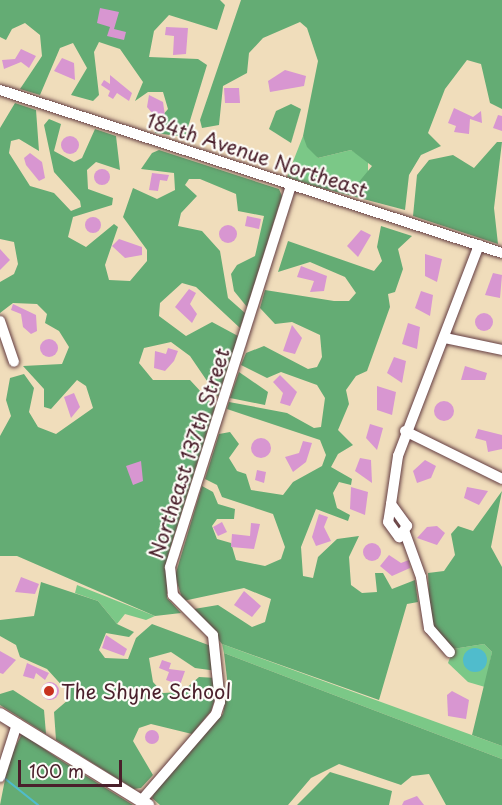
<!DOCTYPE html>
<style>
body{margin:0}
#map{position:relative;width:502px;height:805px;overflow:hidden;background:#f0ddbb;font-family:"Playpen Sans",sans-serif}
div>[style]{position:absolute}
.green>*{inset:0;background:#7bc887}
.forest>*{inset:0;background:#64ac74}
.water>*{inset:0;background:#50bccc}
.round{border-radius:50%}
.stream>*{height:2px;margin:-1px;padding:0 1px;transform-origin:1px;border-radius:1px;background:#50bccc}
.building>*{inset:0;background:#d896d1}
.roads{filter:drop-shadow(0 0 2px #633c41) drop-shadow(0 0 2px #633c41)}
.minor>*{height:10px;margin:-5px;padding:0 5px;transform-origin:5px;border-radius:5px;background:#fff}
.major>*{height:12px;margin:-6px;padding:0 6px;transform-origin:6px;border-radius:6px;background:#fff}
.dots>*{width:16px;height:16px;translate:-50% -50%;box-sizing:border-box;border:3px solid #fdfcf7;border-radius:50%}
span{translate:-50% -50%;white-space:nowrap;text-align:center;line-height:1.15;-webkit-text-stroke:4.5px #fdfcf7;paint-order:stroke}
.street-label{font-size:20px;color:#4a1f2b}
.poi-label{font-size:20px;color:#4a1f2b}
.left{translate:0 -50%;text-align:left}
.scale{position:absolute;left:18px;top:760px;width:104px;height:27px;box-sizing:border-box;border:3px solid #4a1f2b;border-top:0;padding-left:8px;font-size:18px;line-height:21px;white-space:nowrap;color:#4a1f2b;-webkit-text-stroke:4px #fdfcf7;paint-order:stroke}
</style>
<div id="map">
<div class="green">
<i style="clip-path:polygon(303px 136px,318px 158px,351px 150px,368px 160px,368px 177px,358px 183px,322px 179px,314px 186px,287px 177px)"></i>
<i style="clip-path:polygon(77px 585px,155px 616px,146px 620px,125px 614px,117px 624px,98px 601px,75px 593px)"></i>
<i style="clip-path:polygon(222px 644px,502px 746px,502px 759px,224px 653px)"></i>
<i style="clip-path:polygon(484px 644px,492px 652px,485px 687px,468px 682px,448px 663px,453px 649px)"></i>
</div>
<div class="forest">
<i style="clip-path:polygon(0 0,220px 0,225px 5px,217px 30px,169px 15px,154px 31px,149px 57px,198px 59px,207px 65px,185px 137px,155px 133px,155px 124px,168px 109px,163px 92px,148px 92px,135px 101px,143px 82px,120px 49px,99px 42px,94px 52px,99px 95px,93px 101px,71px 95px,87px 68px,73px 43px,60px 48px,40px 95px,20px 89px,42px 56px,40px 35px,25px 23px,12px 29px,6px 40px,0 37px)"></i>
<i style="clip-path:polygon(241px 0,502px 0,502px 109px,490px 103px,481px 64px,467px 60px,445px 89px,428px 133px,441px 146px,421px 155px,409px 175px,405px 210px,314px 186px,322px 179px,358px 183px,372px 166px,351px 150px,318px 158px,307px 147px,303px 136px,318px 61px,307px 28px,300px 22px,263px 38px,249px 53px,247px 73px,223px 86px,219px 125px,202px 128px,200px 120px)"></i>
<i style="clip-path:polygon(15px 103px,36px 110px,39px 151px,19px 139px,11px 141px,9px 153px,30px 186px,54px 193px,71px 211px,81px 207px,80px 201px,54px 172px,44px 125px,49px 119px,61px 124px,54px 151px,74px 162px,82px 158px,95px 129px,116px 136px,120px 170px,96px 162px,87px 170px,88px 189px,113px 198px,112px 205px,73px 217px,68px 237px,86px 247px,114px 224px,118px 227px,105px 265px,109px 280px,130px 281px,147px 261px,147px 250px,123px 217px,133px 188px,157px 199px,175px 190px,174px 173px,141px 169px,152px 153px,159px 150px,279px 189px,282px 196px,247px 307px,234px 291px,231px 274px,237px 265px,255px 256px,264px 216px,238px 211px,236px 194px,200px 179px,189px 179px,185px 185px,197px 196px,181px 213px,178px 226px,202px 231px,220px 251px,228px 298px,245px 313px,240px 328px,196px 287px,182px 283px,160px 303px,159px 316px,186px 336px,212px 322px,238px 336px,218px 397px,190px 356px,171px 342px,144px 348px,139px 363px,153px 380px,190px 380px,215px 407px,168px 555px,167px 598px,181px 613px,155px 616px,17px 556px,0 556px,0 436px,11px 416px,6px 400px,10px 378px,24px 374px,34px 388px,29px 412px,38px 427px,56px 434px,93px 408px,86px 386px,77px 380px,51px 409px,44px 407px,44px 389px,23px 366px,62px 364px,69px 347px,59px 331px,45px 323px,47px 314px,37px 304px,13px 303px,0 313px,0 282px,14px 274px,18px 264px,14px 242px,0 239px,0 128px)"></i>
<i style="clip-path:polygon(291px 104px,301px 109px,291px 143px,269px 129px,276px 111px)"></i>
<i style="clip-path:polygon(497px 142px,502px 142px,494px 208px,498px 244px,413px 216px,417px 175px,429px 160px,453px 155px,474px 168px)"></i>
<i style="clip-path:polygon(381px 226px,412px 236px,398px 249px,403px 269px,395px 292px,388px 294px,390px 307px,367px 371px,356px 376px,346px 390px,349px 404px,338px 430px,353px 445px,338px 454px,331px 467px,352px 479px,351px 485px,339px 482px,333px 493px,337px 508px,350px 515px,348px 521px,316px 509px,301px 547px,303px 576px,313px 578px,318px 557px,337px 539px,359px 536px,349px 557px,351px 585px,362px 593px,377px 592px,375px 573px,383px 573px,392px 589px,415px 580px,418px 602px,407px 604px,379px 700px,222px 644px,194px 609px,218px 605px,252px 627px,265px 622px,271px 599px,244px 588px,183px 601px,175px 576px,202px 486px,213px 492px,218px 504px,235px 509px,234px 519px,217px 519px,212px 526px,217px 539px,231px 543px,236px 560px,265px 566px,281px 559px,285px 547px,273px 514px,222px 497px,217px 485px,205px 479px,219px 434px,230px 432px,239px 444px,229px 458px,237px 471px,246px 474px,251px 490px,283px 495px,293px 482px,322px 466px,326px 455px,320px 440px,227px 409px,229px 402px,287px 413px,314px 428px,321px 427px,325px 398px,317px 385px,281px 372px,267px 378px,241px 365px,246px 353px,264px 346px,308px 369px,317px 367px,322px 357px,320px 335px,292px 322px,275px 324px,260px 308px,265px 290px,334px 301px,349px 301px,356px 293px,345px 277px,310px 262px,278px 272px,288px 241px,374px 271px,382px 261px,377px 247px)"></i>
<i style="clip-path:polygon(239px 372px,268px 392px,265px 405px,230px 398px)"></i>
<i style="clip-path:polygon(502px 491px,491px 547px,502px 567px,502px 746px,472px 735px,492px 652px,484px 644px,453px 649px,440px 638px,430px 620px,428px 573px,444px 571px,455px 555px,451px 534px,458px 526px,473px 531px)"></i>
<i style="clip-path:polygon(41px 582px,98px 601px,117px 624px,134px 632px,129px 637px,106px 633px,99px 650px,105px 658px,128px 659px,136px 638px,152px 624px,211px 646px,217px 671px,195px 668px,171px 652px,149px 658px,153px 682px,163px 693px,182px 692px,199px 677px,217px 678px,217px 692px,211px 711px,192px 734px,151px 724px,139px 728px,133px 741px,153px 775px,141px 788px,134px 789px,56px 740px,54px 712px,68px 700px,66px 690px,47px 669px,20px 657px,16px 645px,0 636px,0 620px,34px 616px)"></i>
<i style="clip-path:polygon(224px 653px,502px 759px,502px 805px,446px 805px,429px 774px,412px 776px,401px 785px,339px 764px,311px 778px,288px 805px,160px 805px,152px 798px,155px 791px,223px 714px,228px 687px)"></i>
<i style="clip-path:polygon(13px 690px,44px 710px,46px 734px,0 705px,0 694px)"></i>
<i style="clip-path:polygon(22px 734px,62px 761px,133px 805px,0 805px,9px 759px)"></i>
<i style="clip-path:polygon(330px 772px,392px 791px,389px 805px,297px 805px)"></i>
</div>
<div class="water">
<i class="round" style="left:463px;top:648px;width:24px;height:24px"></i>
</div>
<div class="stream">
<i style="left:3px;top:777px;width:45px;rotate:38.7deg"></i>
</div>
<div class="building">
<i style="clip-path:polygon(100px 8px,119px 12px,114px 29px,126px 32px,124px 40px,107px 36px,110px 27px,97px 23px)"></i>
<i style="clip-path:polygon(166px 27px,188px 28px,186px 54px,173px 55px,174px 36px,165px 35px)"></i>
<i style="clip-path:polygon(21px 49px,36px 56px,29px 68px,21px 62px,4px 69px,2px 60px,15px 59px)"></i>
<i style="clip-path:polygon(62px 58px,74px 63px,75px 80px,54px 71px)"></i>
<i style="clip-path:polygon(285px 70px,306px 76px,304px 86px,270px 92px,268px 81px)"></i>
<i style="clip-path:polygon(110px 75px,132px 93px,129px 101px,117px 93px,113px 99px,108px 96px,110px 91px,101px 85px,104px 80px,110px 84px)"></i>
<i style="clip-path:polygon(224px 88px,239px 88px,240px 103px,225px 103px)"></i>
<i style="clip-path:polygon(149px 95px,163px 102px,165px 116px,157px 119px,147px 107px)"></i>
<i style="clip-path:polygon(454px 108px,473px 117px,481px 111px,482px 123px,470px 119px,469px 134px,454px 132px,456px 126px,448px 123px)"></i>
<i style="clip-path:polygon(498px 115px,502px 116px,502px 131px,493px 128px)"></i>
<i class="round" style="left:61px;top:136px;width:18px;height:18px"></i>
<i style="clip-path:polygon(30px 153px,42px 162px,45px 178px,39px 181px,26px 165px,24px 158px)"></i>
<i class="round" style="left:94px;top:169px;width:16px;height:16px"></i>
<i style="clip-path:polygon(152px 173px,169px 175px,167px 181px,160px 180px,158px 191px,149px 190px)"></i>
<i style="clip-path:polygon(247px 216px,261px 219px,259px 229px,245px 226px)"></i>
<i class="round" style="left:85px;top:217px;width:16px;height:16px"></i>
<i class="round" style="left:219px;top:225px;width:18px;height:18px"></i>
<i style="clip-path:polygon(361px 230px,371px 235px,358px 257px,347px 246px)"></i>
<i style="clip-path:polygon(119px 239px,142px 247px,142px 255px,125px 258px,112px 246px)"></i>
<i style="clip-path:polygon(0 249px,10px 260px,0 270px)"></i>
<i style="clip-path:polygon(425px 254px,442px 259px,437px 282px,425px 276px)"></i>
<i style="clip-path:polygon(301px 266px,327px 276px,324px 291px,310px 292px,314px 281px,297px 277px)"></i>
<i style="clip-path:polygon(493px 273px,502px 275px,500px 298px,485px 295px)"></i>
<i style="clip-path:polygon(189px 289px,196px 293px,190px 304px,197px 314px,192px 323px,175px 307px)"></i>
<i style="clip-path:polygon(421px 291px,433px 295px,430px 316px,415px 308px)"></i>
<i style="clip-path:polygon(13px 304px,36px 315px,37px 331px,31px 334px,23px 327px,21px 314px,11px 310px)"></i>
<i class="round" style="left:475px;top:313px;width:18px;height:18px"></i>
<i style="clip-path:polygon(408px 323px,420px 327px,417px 349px,402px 344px)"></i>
<i style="clip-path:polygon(292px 325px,302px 338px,295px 354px,283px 351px)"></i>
<i class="round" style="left:40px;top:339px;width:18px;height:18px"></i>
<i style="clip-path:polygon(168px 348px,178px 351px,174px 361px,165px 371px,154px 368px,155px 351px,166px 354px)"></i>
<i style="clip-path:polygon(394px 357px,406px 361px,402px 383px,387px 373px)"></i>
<i style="clip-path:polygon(465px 366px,487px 373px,485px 380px,461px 380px)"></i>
<i style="clip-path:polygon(280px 375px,297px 392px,290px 406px,280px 403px,283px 393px,273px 382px)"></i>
<i style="clip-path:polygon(377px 386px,396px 392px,392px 415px,377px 410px)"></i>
<i style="clip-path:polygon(74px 393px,80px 407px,71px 418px,64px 397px)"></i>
<i class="round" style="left:434px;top:401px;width:20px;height:20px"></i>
<i style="clip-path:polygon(370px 424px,383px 428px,377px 450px,366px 438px)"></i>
<i style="clip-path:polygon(478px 429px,502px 435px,502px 449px,488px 452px,486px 441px,475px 438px)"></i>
<i class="round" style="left:251px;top:438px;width:20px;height:20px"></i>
<i style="clip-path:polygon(303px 441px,312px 443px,306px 462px,293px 472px,285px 457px,299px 453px)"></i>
<i style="clip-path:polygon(360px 458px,371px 460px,372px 483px,355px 471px)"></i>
<i style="clip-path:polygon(425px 460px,436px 466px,431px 478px,417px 483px,413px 471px)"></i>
<i style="clip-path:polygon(141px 461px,143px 481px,133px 485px,126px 466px)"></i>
<i style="clip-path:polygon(257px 470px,266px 472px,264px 483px,255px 480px)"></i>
<i style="clip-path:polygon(351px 487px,368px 492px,365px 515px,350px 509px)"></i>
<i style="clip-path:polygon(467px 487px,488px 491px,479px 505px,464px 498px)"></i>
<i style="clip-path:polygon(319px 514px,328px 517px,324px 527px,331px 541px,316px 546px,312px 537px)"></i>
<i style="clip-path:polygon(222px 522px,227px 532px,218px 536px,213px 527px)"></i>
<i style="clip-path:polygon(251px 523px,260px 524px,254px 549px,231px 547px,232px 534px,250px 536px)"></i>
<i style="clip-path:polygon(437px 526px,445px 533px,437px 545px,417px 538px,427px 527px)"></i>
<i class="round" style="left:363px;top:543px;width:18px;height:18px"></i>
<i style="clip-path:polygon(389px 555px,401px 563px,409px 560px,410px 568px,392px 576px,380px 566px)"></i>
<i style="clip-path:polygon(21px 577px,39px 584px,35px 594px,15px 592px)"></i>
<i style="clip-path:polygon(244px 591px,261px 606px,252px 617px,234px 605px)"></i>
<i style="clip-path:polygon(106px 635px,127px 649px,124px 656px,102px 648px)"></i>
<i style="clip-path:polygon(0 651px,16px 660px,3px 674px,0 673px)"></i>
<i style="clip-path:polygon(162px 660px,171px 663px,169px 669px,185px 671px,180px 685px,166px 680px,169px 672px,159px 668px)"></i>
<i style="clip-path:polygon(27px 663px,49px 673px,45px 680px,36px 673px,34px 679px,23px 676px)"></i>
<i class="round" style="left:41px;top:682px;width:18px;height:18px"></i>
<i style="clip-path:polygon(452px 691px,469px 700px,466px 719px,448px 716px,447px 695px)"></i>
<i class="round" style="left:145px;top:730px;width:14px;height:14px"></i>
<i style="clip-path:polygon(417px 796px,424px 805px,402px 805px,404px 801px)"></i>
</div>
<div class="roads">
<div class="minor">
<i style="left:0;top:90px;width:528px;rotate:17.99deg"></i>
<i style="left:0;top:321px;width:43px;rotate:71.1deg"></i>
<i style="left:445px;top:338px;width:58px;rotate:11.9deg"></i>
<i style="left:405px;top:431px;width:108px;rotate:26.3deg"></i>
<i style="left:391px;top:504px;width:18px;rotate:99deg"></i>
<i style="left:388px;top:522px;width:19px;rotate:54deg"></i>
<i style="left:399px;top:537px;width:14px;rotate:-54deg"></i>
<i style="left:407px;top:526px;width:27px;rotate:-126deg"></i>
<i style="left:391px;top:504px;width:49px;rotate:-81.7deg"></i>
<i style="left:398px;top:456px;width:226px;rotate:-69deg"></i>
<i style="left:405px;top:533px;width:47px;rotate:70deg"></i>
<i style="left:421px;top:577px;width:52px;rotate:81.1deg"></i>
<i style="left:429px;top:628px;width:32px;rotate:49deg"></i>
<i style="left:0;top:777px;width:56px;rotate:-72.2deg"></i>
<i style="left:141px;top:801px;width:115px;rotate:-49.2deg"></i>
<i style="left:216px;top:714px;width:13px;rotate:-72deg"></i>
<i style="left:220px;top:702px;width:67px;rotate:-96deg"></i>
<i style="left:213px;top:635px;width:57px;rotate:-135deg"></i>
<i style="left:173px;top:595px;width:28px;rotate:-96deg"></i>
<i style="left:170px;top:567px;width:400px;rotate:-72.4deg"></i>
</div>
<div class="major">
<i style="left:0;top:714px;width:174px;rotate:31.6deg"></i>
</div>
</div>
<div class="dots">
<i style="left:49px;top:691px;background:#c8321e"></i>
</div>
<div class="street-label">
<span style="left:257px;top:155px;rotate:18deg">184th Avenue Northeast</span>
<span style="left:189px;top:453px;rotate:-72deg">Northeast 137th Street</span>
</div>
<div class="poi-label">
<span class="left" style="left:61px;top:691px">The Shyne School</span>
</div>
<div class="scale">100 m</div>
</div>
